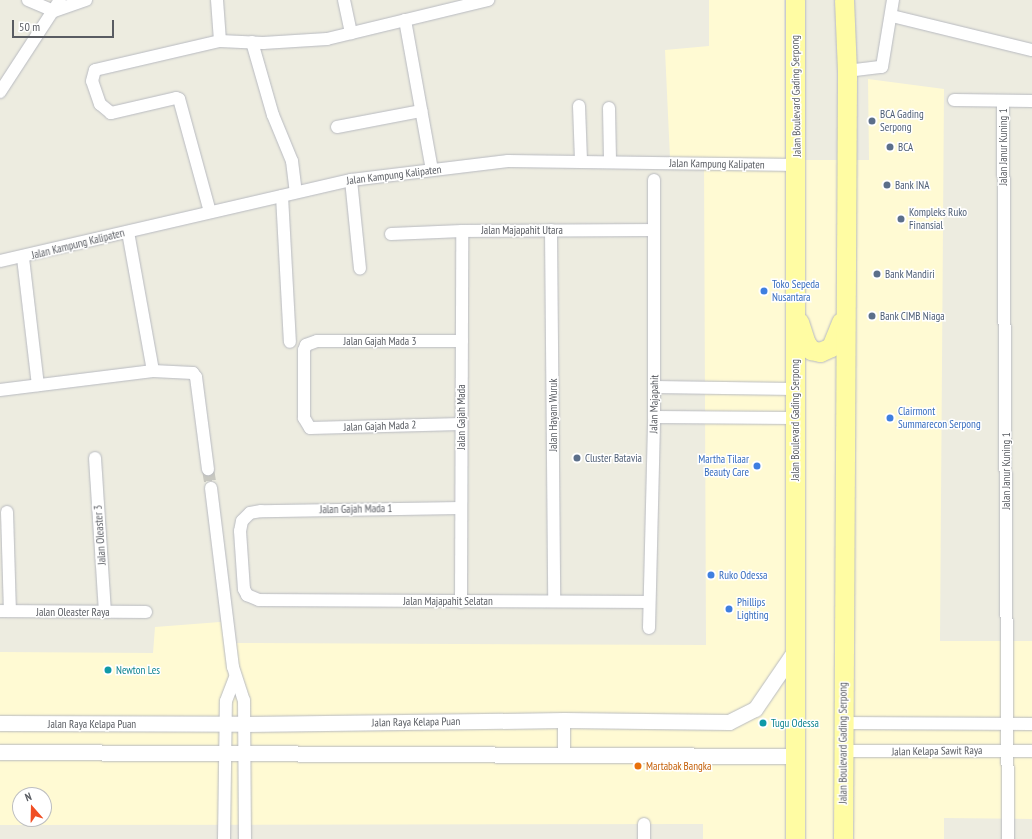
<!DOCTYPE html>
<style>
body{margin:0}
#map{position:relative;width:1032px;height:839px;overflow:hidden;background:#edece0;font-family:"PT Sans Narrow",sans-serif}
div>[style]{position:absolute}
.commercial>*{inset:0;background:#fffad3}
.minor-tunnel>*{height:12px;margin-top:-6px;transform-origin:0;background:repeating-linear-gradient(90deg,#c8c8c0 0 12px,transparent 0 18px)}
.roads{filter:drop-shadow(0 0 1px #b8bac0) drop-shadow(0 0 1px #b8bac0)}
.minor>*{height:12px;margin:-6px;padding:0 6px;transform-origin:6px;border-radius:6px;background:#fff}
.tertiary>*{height:15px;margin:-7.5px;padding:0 7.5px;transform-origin:7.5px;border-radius:7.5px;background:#fff}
.primary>*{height:19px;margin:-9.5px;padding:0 9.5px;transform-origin:9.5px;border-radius:9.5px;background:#fffca3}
.dots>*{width:11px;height:11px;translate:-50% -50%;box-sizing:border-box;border:2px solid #fff;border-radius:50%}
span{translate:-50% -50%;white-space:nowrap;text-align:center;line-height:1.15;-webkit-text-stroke:3px #fff;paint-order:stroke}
.street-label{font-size:11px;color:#595c62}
.service-label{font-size:11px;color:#4e5e75}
.left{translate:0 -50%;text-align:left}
.shop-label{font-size:11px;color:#366cbe}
.right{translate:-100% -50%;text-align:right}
.culture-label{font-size:11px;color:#0d838f}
.food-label{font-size:11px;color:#c56008}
.north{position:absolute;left:12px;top:787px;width:40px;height:40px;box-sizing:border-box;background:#fff;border:1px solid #bdbec0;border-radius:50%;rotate:340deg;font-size:11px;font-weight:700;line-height:16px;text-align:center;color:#595c62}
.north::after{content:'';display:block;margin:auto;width:14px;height:18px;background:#f04e23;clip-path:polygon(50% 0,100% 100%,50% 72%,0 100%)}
.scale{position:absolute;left:12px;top:20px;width:102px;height:18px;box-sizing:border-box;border:2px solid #595c62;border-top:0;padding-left:5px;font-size:12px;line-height:14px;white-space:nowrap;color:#595c62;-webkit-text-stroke:3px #fff;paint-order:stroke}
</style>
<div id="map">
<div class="commercial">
<i style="clip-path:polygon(evenodd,709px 0,784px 0,785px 160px,869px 160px,868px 79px,944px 89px,940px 641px,1032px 641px,1032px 819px,944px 818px,944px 839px,703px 839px,703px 824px,0 825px,0 652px,153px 653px,155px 627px,233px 621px,233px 643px,706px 645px,704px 160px,670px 158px,665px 50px,709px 46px,709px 0,20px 795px,44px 795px,44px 819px,20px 819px,20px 795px)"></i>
</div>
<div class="minor-tunnel">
<i style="left:208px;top:469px;width:19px;rotate:81deg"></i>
</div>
<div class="roads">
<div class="minor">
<i style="left:28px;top:0;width:28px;rotate:23deg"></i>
<i style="left:217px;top:0;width:41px;rotate:85.8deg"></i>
<i style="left:344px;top:0;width:34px;rotate:78deg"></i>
<i style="left:54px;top:11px;width:34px;rotate:-19deg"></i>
<i style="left:892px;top:16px;width:144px;rotate:13.7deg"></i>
<i style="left:405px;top:20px;width:152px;rotate:79.8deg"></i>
<i style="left:252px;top:42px;width:76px;rotate:74deg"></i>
<i style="left:273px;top:115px;width:50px;rotate:67.6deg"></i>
<i style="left:292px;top:161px;width:31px;rotate:83deg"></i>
<i style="left:847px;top:71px;width:35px;rotate:-7deg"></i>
<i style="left:882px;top:67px;width:68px;rotate:-80.7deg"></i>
<i style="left:0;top:92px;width:110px;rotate:-56.9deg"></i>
<i style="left:954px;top:100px;width:78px;rotate:0.7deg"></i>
<i style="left:1003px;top:102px;width:737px;rotate:89.61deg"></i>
<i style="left:579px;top:106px;width:55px;rotate:87.9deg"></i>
<i style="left:609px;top:108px;width:54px;rotate:88.9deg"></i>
<i style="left:337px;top:127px;width:86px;rotate:-10.8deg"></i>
<i style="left:351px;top:180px;width:89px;rotate:84.2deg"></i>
<i style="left:282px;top:196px;width:146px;rotate:86.9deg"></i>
<i style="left:210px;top:212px;width:117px;rotate:-105.3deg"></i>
<i style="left:179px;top:99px;width:3px;rotate:-162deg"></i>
<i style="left:176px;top:98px;width:67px;rotate:167deg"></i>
<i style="left:111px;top:113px;width:14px;rotate:-141deg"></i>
<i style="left:100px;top:104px;width:24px;rotate:-109deg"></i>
<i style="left:92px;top:81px;width:11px;rotate:-75deg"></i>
<i style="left:95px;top:70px;width:128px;rotate:-13.1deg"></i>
<i style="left:220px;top:41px;width:43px;rotate:2.7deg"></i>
<i style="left:263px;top:43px;width:64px;rotate:-3.6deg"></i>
<i style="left:327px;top:39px;width:166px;rotate:-13.6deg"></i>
<i style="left:551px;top:230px;width:370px;rotate:89.5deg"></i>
<i style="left:128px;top:232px;width:141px;rotate:79.8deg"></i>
<i style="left:391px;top:234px;width:71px;rotate:-2.4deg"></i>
<i style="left:462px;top:231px;width:192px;rotate:-0.3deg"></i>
<i style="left:23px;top:258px;width:128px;rotate:83.3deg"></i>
<i style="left:0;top:261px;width:360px;rotate:-13deg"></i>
<i style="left:351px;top:180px;width:158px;rotate:-6.9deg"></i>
<i style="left:508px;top:161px;width:289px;rotate:0.8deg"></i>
<i style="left:654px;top:387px;width:140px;rotate:0.8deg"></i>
<i style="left:0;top:390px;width:154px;rotate:-7.1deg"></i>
<i style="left:153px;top:371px;width:40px;rotate:2.9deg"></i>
<i style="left:193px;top:373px;width:5px;rotate:53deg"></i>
<i style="left:196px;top:377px;width:93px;rotate:82.6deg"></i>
<i style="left:654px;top:417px;width:140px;rotate:0.4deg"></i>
<i style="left:461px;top:424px;width:151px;rotate:178.5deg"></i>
<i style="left:310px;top:428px;width:12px;rotate:-121deg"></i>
<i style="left:304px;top:418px;width:68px;rotate:-90deg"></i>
<i style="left:304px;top:350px;width:5px;rotate:-68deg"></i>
<i style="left:306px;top:345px;width:12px;rotate:-20deg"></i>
<i style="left:317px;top:341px;width:145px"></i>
<i style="left:95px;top:458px;width:154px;rotate:86.3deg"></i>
<i style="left:211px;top:488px;width:180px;rotate:83deg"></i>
<i style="left:233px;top:667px;width:35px;rotate:72deg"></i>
<i style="left:244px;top:700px;width:139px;rotate:89.6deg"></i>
<i style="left:461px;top:508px;width:200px;rotate:179.1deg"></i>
<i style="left:261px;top:511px;width:11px;rotate:170deg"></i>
<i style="left:250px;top:513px;width:11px;rotate:135deg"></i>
<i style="left:242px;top:521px;width:10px;rotate:101deg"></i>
<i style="left:240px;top:531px;width:58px;rotate:86.1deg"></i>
<i style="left:244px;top:589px;width:7px;rotate:63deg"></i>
<i style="left:247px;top:595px;width:13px;rotate:23deg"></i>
<i style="left:259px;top:600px;width:390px;rotate:0.3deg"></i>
<i style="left:7px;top:512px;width:99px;rotate:88.3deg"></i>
<i style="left:461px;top:602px;width:371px;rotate:-89.8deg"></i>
<i style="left:0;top:611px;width:146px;rotate:0.4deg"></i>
<i style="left:649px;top:628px;width:211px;rotate:-88.6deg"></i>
<i style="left:654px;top:417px;width:237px;rotate:-90deg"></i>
<i style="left:843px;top:723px;width:189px;rotate:0.3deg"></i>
<i style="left:843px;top:751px;width:189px"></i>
<i style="left:564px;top:755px;width:35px;rotate:-90deg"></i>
<i style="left:224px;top:839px;width:138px;rotate:-89.2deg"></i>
<i style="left:226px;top:701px;width:26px;rotate:-69deg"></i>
<i style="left:644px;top:839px;width:15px;rotate:-90deg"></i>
</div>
<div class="tertiary">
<i style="left:0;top:723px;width:246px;rotate:0.2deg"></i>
<i style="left:246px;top:724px;width:318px;rotate:-0.7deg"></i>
<i style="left:564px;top:720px;width:165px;rotate:0.7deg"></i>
<i style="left:729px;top:722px;width:29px;rotate:-27deg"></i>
<i style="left:755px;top:709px;width:73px;rotate:-55.7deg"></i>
<i style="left:0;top:752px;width:795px;rotate:0.29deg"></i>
</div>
<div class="primary">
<i style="left:799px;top:322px;width:22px;rotate:72deg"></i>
<i style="left:806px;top:343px;width:9px;rotate:54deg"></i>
<i style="left:811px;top:350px;width:9px;rotate:13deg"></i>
<i style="left:820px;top:352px;width:12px;rotate:-24deg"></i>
<i style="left:831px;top:347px;width:27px;rotate:-68deg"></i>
<i style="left:795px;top:839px;width:839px;rotate:-90deg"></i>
<i style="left:843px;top:839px;width:768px;rotate:-89.7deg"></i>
<i style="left:847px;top:71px;width:71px;rotate:-92.4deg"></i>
</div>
</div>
<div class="dots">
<i style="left:872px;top:121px;background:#5c6f8a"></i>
<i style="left:890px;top:147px;background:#5c6f8a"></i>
<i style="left:887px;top:185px;background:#5c6f8a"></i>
<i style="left:901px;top:219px;background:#5c6f8a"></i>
<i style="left:877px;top:274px;background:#5c6f8a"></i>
<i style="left:764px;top:291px;background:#3f7fe0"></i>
<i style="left:872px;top:316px;background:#5c6f8a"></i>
<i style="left:890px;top:418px;background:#3f7fe0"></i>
<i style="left:577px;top:458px;background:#5c6f8a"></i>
<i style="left:757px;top:466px;background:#3f7fe0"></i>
<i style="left:711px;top:575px;background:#3f7fe0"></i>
<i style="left:729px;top:609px;background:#3f7fe0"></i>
<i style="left:108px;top:670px;background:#0f9aa8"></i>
<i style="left:763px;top:723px;background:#0f9aa8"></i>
<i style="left:638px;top:766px;background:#e8710a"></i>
</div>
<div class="street-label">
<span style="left:796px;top:96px;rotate:-91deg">Jalan Boulevard Gading Serpong</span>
<span style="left:1003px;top:147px;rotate:-90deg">Jalan Janur Kuning 1</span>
<span style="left:717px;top:164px;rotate:1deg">Jalan Kampung Kalipaten</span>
<span style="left:394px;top:175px;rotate:-7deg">Jalan Kampung Kalipaten</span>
<span style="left:522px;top:230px">Jalan Majapahit Utara</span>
<span style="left:78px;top:244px;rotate:-14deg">Jalan Kampung Kalipaten</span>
<span style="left:380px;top:341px">Jalan Gajah Mada 3</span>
<span style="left:654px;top:404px;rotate:-89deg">Jalan Majapahit</span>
<span style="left:553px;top:415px;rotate:-90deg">Jalan Hayam Wuruk</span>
<span style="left:461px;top:417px;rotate:-90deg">Jalan Gajah Mada</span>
<span style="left:795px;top:420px;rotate:-90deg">Jalan Boulevard Gading Serpong</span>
<span style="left:380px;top:426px;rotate:-2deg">Jalan Gajah Mada 2</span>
<span style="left:1006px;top:471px;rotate:-90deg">Jalan Janur Kuning 1</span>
<span style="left:356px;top:509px;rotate:-1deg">Jalan Gajah Mada 1</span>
<span style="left:100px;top:535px;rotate:-94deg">Jalan Oleaster 3</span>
<span style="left:448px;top:601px">Jalan Majapahit Selatan</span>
<span style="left:73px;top:612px">Jalan Oleaster Raya</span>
<span style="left:416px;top:722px;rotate:-1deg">Jalan Raya Kelapa Puan</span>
<span style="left:92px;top:724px">Jalan Raya Kelapa Puan</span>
<span style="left:843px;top:743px;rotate:-90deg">Jalan Boulevard Gading Serpong</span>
<span style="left:937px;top:751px;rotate:-1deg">Jalan Kelapa Sawit Raya</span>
</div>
<div class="service-label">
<span class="left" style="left:880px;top:121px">BCA Gading<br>Serpong</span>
<span class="left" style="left:898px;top:147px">BCA</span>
<span class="left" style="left:895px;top:185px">Bank INA</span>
<span class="left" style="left:909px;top:219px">Kompleks Ruko<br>Finansial</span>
<span class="left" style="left:885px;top:274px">Bank Mandiri</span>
<span class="left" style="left:880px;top:316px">Bank CIMB Niaga</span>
<span class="left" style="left:585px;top:458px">Cluster Batavia</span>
</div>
<div class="shop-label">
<span class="left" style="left:772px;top:291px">Toko Sepeda<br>Nusantara</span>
<span class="left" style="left:898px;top:418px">Clairmont<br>Summarecon Serpong</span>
<span class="right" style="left:749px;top:466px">Martha Tilaar<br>Beauty Care</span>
<span class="left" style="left:719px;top:575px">Ruko Odessa</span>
<span class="left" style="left:737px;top:609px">Phillips<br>Lighting</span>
</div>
<div class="culture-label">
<span class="left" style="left:116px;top:670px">Newton Les</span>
<span class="left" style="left:771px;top:723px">Tugu Odessa</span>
</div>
<div class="food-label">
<span class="left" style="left:646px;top:766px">Martabak Bangka</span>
</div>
<div class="north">N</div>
<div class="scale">50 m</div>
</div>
